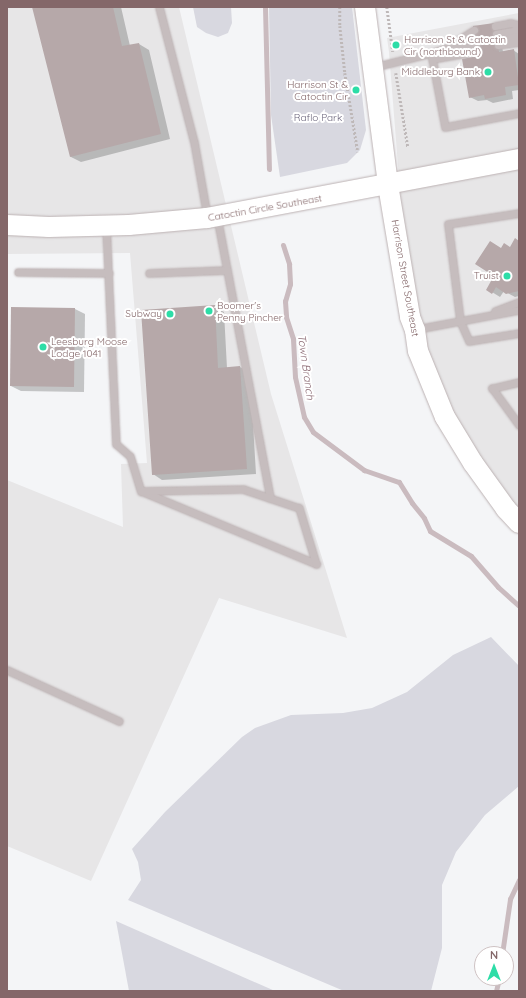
<!DOCTYPE html>
<style>
body{margin:0}
#map{position:relative;width:526px;height:998px;overflow:hidden;background:#f4f5f7;font-family:Quicksand,sans-serif}
div>[style]{position:absolute}
.built>*{inset:0;background:#e7e6e7}
.green>*{inset:0;background:#d8d8e0}
.shadow>*{inset:0;background:#0003}
.stream>*{height:5px;margin:-2.5px;padding:0 2.5px;transform-origin:2.5px;border-radius:2.5px;background:#cabbbf}
.building>*{inset:0;background:#b6a8a9}
.path>*{height:2.5px;margin-top:-1.25px;transform-origin:0;background:repeating-linear-gradient(90deg,#beb8b8 0 2px,transparent 0 4px)}
.roads{filter:drop-shadow(0 0 1px #bcb2b3) drop-shadow(0 0 1px #bcb2b3)}
.lane>*{height:7px;margin:-3.5px;padding:0 3.5px;transform-origin:3.5px;border-radius:3.5px;background:#c6bdbe}
.secondary>*{height:20px;margin:-10px;padding:0 10px;transform-origin:10px;border-radius:10px;background:#fff}
.dots>*{width:11px;height:11px;translate:-50% -50%;box-sizing:border-box;border:2px solid #fff;border-radius:50%}
span{translate:-50% -50%;white-space:nowrap;text-align:center;line-height:1.15;-webkit-text-stroke:4px #fff;paint-order:stroke}
.poi-label{font-size:10px;color:#846769}
.left{translate:0 -50%;text-align:left}
.right{translate:-100% -50%;text-align:right}
.park-label{font-size:10px;color:#6b657b}
.street-label{font-size:10px;color:#846769}
.water-label{font-size:11px;color:#8d6d76;font-style:italic}
.frame{position:absolute;inset:0;border:8px solid #846769;pointer-events:none}
.north{position:absolute;left:474px;top:946px;width:40px;height:40px;box-sizing:border-box;background:#fff;border:1px solid #cec2c3;border-radius:50%;rotate:0deg;font-size:11px;font-weight:700;line-height:16px;text-align:center;color:#846769}
.north::after{content:'';display:block;margin:auto;width:14px;height:18px;background:#2ddda7;clip-path:polygon(50% 0,100% 100%,50% 72%,0 100%)}
</style>
<div id="map">
<div class="built">
<i style="clip-path:polygon(7px 7px,179px 7px,271px 394px,347px 638px,219px 598px,91px 881px,7px 846px,7px 480px,123px 527px,121px 464px,147px 463px,130px 253px,7px 254px)"></i>
<i style="clip-path:polygon(519px 13px,519px 523px,445px 417px,410px 317px,389px 52px,387px 38px)"></i>
</div>
<div class="green">
<i style="clip-path:polygon(193px 7px,231px 7px,232px 23px,228px 33px,218px 37px,206px 33px,197px 27px)"></i>
<i style="clip-path:polygon(269px 7px,352px 7px,366px 130px,360px 150px,347px 163px,280px 177px,271px 115px)"></i>
<i style="clip-path:polygon(491px 637px,519px 666px,519px 786px,485px 815px,456px 852px,442px 885px,442px 948px,431px 991px,344px 991px,128px 900px,141px 880px,138px 862px,132px 849px,165px 812px,242px 737px,255px 728px,291px 715px,343px 713px,372px 708px,407px 692px,453px 655px)"></i>
<i style="clip-path:polygon(116px 921px,275px 991px,129px 991px)"></i>
</div>
<div class="shadow">
<i style="clip-path:polygon(33px 7px,121px 7px,130px 46px,139px 44px,149px 50px,170px 139px,81px 162px,71px 157px)"></i>
<i style="clip-path:polygon(474px 27px,499px 27px,503px 52px,513px 50px,519px 54px,519px 90px,512px 91px,513px 99px,493px 103px,487px 100px,478px 101px,470px 97px,479px 57px)"></i>
<i style="clip-path:polygon(519px 242px,519px 296px,515px 297px,504px 291px,500px 297px,487px 289px,493px 281px,501px 249px,510px 248px)"></i>
<i style="clip-path:polygon(214px 306px,224px 312px,227px 368px,240px 367px,250px 373px,256px 474px,162px 480px,153px 474px)"></i>
<i style="clip-path:polygon(75px 309px,85px 314px,84px 392px,21px 391px,11px 386px)"></i>
</div>
<div class="stream">
<i style="left:265px;top:7px;width:162px;rotate:88.6deg"></i>
<i style="left:283px;top:245px;width:20px;rotate:72deg"></i>
<i style="left:289px;top:264px;width:20px;rotate:87deg"></i>
<i style="left:290px;top:284px;width:18px;rotate:106deg"></i>
<i style="left:285px;top:301px;width:16px;rotate:86deg"></i>
<i style="left:286px;top:317px;width:23px;rotate:72deg"></i>
<i style="left:293px;top:339px;width:38px;rotate:87deg"></i>
<i style="left:295px;top:377px;width:41px;rotate:77.3deg"></i>
<i style="left:304px;top:417px;width:17px;rotate:59deg"></i>
<i style="left:313px;top:432px;width:64px;rotate:36.7deg"></i>
<i style="left:364px;top:470px;width:37px;rotate:19deg"></i>
<i style="left:399px;top:482px;width:25px;rotate:58deg"></i>
<i style="left:412px;top:503px;width:19px;rotate:51deg"></i>
<i style="left:424px;top:518px;width:14px;rotate:65deg"></i>
<i style="left:430px;top:531px;width:48px;rotate:31.4deg"></i>
<i style="left:471px;top:556px;width:41px;rotate:48.9deg"></i>
<i style="left:498px;top:587px;width:28px;rotate:42deg"></i>
<i style="left:502px;top:954px;width:56px;rotate:-81.7deg"></i>
<i style="left:510px;top:899px;width:21px;rotate:-65deg"></i>
<i style="left:496px;top:991px;width:13px;rotate:-77deg"></i>
</div>
<div class="building">
<i style="clip-path:polygon(32px 7px,113px 7px,122px 46px,139px 43px,161px 134px,70px 157px)"></i>
<i style="clip-path:polygon(494px 23px,499px 52px,514px 49px,519px 85px,505px 87px,506px 95px,485px 99px,484px 95px,469px 98px,462px 59px,478px 56px,473px 26px)"></i>
<i style="clip-path:polygon(515px 238px,519px 241px,519px 291px,506px 294px,496px 287px,492px 294px,486px 290px,491px 281px,486px 278px,489px 273px,475px 264px,490px 241px,501px 248px,504px 243px,510px 247px)"></i>
<i style="clip-path:polygon(215px 305px,218px 368px,240px 366px,247px 469px,152px 475px,141px 310px)"></i>
<i style="clip-path:polygon(11px 307px,75px 308px,74px 387px,10px 386px)"></i>
</div>
<div class="path">
<i style="left:340px;top:7px;width:19px;rotate:90deg"></i>
<i style="left:340px;top:26px;width:47px;rotate:83.9deg"></i>
<i style="left:345px;top:73px;width:80px;rotate:80.7deg"></i>
<i style="left:387px;top:7px;width:45px;rotate:82.4deg"></i>
<i style="left:396px;top:73px;width:75px;rotate:80.8deg"></i>
</div>
<div class="roads">
<div class="lane">
<i style="left:159px;top:7px;width:139px;rotate:75.5deg"></i>
<i style="left:194px;top:142px;width:75px;rotate:80deg"></i>
<i style="left:495px;top:26px;width:15px;rotate:-11deg"></i>
<i style="left:510px;top:23px;width:9px;rotate:13deg"></i>
<i style="left:496px;top:34px;width:23px;rotate:-10deg"></i>
<i style="left:498px;top:40px;width:21px;rotate:-11deg"></i>
<i style="left:454px;top:43px;width:24px;rotate:-33deg"></i>
<i style="left:498px;top:45px;width:21px;rotate:-8deg"></i>
<i style="left:453px;top:51px;width:24px;rotate:-15deg"></i>
<i style="left:431px;top:53px;width:46px;rotate:-17.7deg"></i>
<i style="left:432px;top:59px;width:46px;rotate:-10.1deg"></i>
<i style="left:374px;top:67px;width:59px;rotate:-13.8deg"></i>
<i style="left:431px;top:53px;width:75px;rotate:79.3deg"></i>
<i style="left:445px;top:127px;width:75px;rotate:-10.7deg"></i>
<i style="left:519px;top:213px;width:72px;rotate:171.2deg"></i>
<i style="left:448px;top:224px;width:98px;rotate:82.9deg"></i>
<i style="left:460px;top:321px;width:22px;rotate:66deg"></i>
<i style="left:469px;top:341px;width:51px;rotate:-9.1deg"></i>
<i style="left:217px;top:217px;width:286px;rotate:79.3deg"></i>
<i style="left:106px;top:226px;width:218px;rotate:87.4deg"></i>
<i style="left:116px;top:444px;width:18px;rotate:41deg"></i>
<i style="left:130px;top:456px;width:37px;rotate:73deg"></i>
<i style="left:141px;top:491px;width:190px;rotate:22.6deg"></i>
<i style="left:316px;top:564px;width:59px;rotate:-106.9deg"></i>
<i style="left:299px;top:508px;width:59px;rotate:-161.3deg"></i>
<i style="left:243px;top:489px;width:102px;rotate:178.9deg"></i>
<i style="left:18px;top:272px;width:91px;rotate:0.6deg"></i>
<i style="left:149px;top:273px;width:78px;rotate:-2.2deg"></i>
<i style="left:495px;top:311px;width:26px;rotate:-21deg"></i>
<i style="left:417px;top:329px;width:104px;rotate:-10.6deg"></i>
<i style="left:519px;top:382px;width:28px;rotate:167deg"></i>
<i style="left:492px;top:388px;width:46px;rotate:53.9deg"></i>
<i style="left:7px;top:670px;width:123px;rotate:24.5deg"></i>
</div>
<div class="secondary">
<i style="left:365px;top:7px;width:179px;rotate:82.6deg"></i>
<i style="left:388px;top:185px;width:134px;rotate:80.5deg"></i>
<i style="left:410px;top:317px;width:14px;rotate:69deg"></i>
<i style="left:415px;top:330px;width:21px;rotate:82deg"></i>
<i style="left:418px;top:351px;width:71px;rotate:67.8deg"></i>
<i style="left:445px;top:417px;width:54px;rotate:58.7deg"></i>
<i style="left:473px;top:463px;width:57px;rotate:54.3deg"></i>
<i style="left:506px;top:509px;width:19px;rotate:47deg"></i>
<i style="left:7px;top:225px;width:42px;rotate:2.7deg"></i>
<i style="left:49px;top:227px;width:80px;rotate:-1.4deg"></i>
<i style="left:129px;top:225px;width:78px;rotate:-5.1deg"></i>
<i style="left:207px;top:218px;width:318px;rotate:-10.7deg"></i>
</div>
</div>
<div class="dots">
<i style="left:396px;top:45px;background:#2ddda7"></i>
<i style="left:488px;top:72px;background:#2ddda7"></i>
<i style="left:356px;top:90px;background:#2ddda7"></i>
<i style="left:507px;top:276px;background:#2ddda7"></i>
<i style="left:209px;top:311px;background:#2ddda7"></i>
<i style="left:170px;top:314px;background:#2ddda7"></i>
<i style="left:43px;top:347px;background:#2ddda7"></i>
</div>
<div class="poi-label">
<span class="left" style="left:404px;top:45px">Harrison St &amp; Catoctin<br>Cir (northbound)</span>
<span class="right" style="left:480px;top:72px">Middleburg Bank</span>
<span class="right" style="left:348px;top:90px">Harrison St &amp;<br>Catoctin Cir</span>
<span class="right" style="left:499px;top:276px">Truist</span>
<span class="left" style="left:217px;top:311px">Boomer's<br>Penny Pincher</span>
<span class="right" style="left:162px;top:314px">Subway</span>
<span class="left" style="left:51px;top:347px">Leesburg Moose<br>Lodge 1041</span>
</div>
<div class="park-label">
<span style="left:318px;top:118px">Raflo Park</span>
</div>
<div class="street-label">
<span style="left:265px;top:208px;rotate:-10deg">Catoctin Circle Southeast</span>
<span style="left:405px;top:278px;rotate:80deg">Harrison Street Southeast</span>
</div>
<div class="water-label">
<span style="left:306px;top:367px;rotate:82deg">Town Branch</span>
</div>
<div class="frame"></div>
<div class="north">N</div>
</div>
